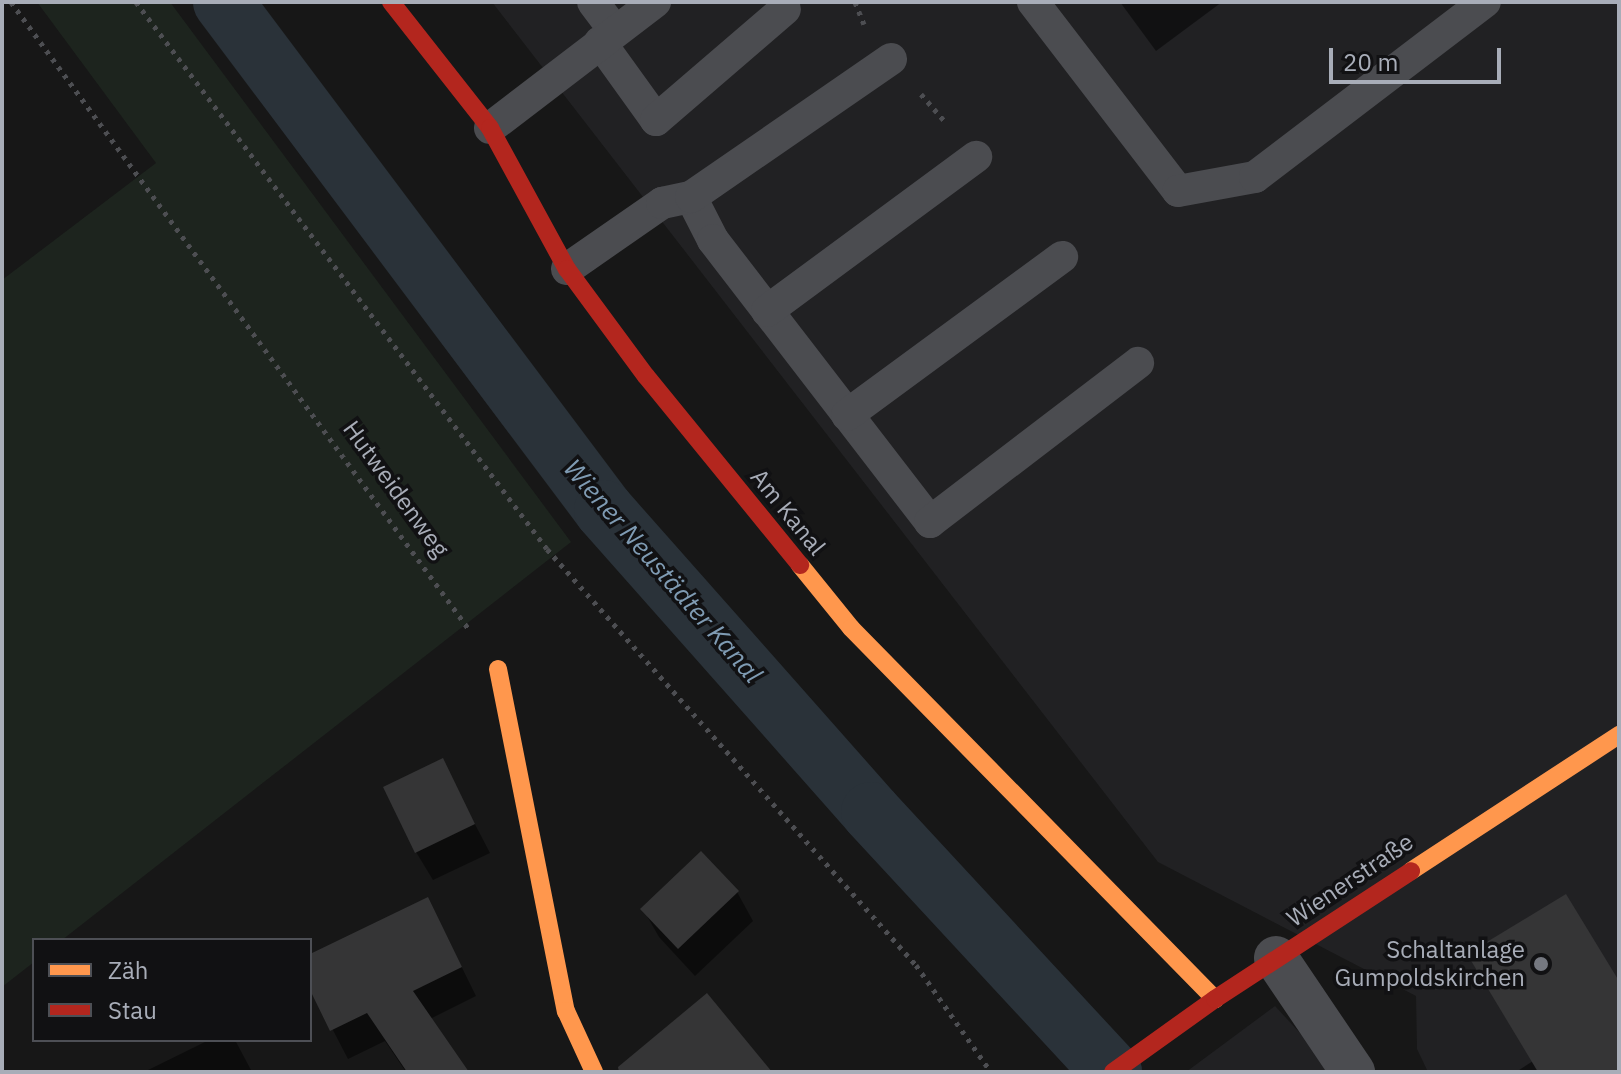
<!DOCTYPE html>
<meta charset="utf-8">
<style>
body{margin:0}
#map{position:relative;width:1621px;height:1074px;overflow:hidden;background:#171717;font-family:"IBM Plex Sans",sans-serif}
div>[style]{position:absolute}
.built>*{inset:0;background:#212123}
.green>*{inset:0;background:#1d241e}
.shadow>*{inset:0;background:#0007}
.canal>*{height:60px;margin:-30px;padding:0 30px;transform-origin:30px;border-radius:30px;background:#2a3239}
.building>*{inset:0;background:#353536}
.path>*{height:5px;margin-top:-2.5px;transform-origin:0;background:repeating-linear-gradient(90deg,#4d4e52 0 4px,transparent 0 10px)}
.lane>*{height:32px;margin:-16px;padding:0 16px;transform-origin:16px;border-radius:16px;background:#4b4c50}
.street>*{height:44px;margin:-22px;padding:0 22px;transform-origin:22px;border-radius:22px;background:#4b4c50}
.slow>*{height:18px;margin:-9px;padding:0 9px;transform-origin:9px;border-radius:9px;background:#ff974d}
.jam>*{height:18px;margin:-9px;padding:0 9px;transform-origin:9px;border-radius:9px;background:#b3261e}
.dots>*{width:22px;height:22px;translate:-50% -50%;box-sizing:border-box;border:4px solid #111113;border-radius:50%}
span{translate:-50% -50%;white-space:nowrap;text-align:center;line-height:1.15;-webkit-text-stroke:7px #111113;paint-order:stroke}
.street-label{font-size:24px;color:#a8adb8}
.poi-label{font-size:24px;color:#a8adb8}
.right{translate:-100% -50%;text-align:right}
.water-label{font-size:26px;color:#7f9bb3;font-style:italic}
.frame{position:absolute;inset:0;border:4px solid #a8adb8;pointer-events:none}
.legend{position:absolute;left:32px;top:938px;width:280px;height:104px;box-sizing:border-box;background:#111113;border:2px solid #4d4f55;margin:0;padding:10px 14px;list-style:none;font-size:24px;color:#a8adb8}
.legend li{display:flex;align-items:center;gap:16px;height:40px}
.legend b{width:40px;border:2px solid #4d4f55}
.scale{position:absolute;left:1329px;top:48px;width:172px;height:36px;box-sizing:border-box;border:4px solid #a8adb8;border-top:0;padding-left:10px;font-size:24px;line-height:28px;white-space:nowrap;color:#a8adb8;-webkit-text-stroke:6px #111113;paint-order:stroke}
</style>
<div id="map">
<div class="built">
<i style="clip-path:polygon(492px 2px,1619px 2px,1619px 1072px,1428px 1072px,1417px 1049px,1416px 996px,1158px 862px)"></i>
<i style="clip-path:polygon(1275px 1006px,1336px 1072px,1186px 1072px)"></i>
</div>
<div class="green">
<i style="clip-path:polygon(37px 2px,170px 2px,571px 542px,62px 940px,34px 940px,34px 962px,2px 987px,2px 280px,156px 163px)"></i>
</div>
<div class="shadow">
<i style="clip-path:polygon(1120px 2px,1222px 2px,1156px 51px)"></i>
<i style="clip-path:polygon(442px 761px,490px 853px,433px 880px,416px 852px)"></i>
<i style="clip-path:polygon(737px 892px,753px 921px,695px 976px,659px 937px,643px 909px)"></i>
<i style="clip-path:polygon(428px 899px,476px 996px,430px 1019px,466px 1072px,406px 1072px,385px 1041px,348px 1059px,310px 986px,310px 956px)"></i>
<i style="clip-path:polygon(1619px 985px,1619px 1072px,1516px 1072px,1533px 1061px)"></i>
<i style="clip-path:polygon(209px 1040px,235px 1040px,252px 1072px,144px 1072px)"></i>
</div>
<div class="canal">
<i style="left:223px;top:2px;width:635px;rotate:53.13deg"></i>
<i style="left:604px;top:510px;width:403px;rotate:48.5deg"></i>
<i style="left:871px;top:812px;width:355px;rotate:47.2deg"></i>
</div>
<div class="building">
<i style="clip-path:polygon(443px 758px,475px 824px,415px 853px,383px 787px)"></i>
<i style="clip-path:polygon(701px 851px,739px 891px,678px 949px,640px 909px)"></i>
<i style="clip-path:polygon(1566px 894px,1619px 981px,1619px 1072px,1538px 1072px,1467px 954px)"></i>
<i style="clip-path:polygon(428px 897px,462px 967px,413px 991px,469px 1072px,407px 1072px,367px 1013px,330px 1031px,310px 990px,310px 954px)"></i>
<i style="clip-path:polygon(707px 993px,772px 1072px,619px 1072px,618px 1067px)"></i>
</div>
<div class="path">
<i style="left:11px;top:2px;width:775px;rotate:53.87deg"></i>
<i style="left:136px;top:2px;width:684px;rotate:53.08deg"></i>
<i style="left:547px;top:549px;width:556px;rotate:48.43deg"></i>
<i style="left:916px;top:965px;width:131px;rotate:55deg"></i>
<i style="left:855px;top:2px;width:24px;rotate:68deg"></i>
<i style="left:921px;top:94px;width:38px;rotate:49deg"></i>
</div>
<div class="lane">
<i style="left:593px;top:2px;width:36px;rotate:53deg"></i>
<i style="left:1033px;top:2px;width:238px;rotate:52.5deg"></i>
<i style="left:1178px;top:191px;width:78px;rotate:-10.3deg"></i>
<i style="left:1255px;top:177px;width:289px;rotate:-37.3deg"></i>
<i style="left:600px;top:42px;width:96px;rotate:54.3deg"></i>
<i style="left:656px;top:120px;width:170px;rotate:-40.7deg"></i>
<i style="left:490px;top:128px;width:208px;rotate:-37.4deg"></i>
<i style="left:691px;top:197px;width:48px;rotate:62.9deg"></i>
<i style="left:713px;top:240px;width:356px;rotate:52.4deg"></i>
<i style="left:930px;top:522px;width:262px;rotate:-37.4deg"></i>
<i style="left:567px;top:269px;width:116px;rotate:-34.8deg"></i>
<i style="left:662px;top:203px;width:30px;rotate:-12deg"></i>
<i style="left:691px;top:197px;width:243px;rotate:-34.6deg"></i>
<i style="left:767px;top:311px;width:260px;rotate:-36.4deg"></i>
<i style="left:847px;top:415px;width:267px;rotate:-36.3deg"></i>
</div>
<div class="street">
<i style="left:1276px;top:958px;width:138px;rotate:56deg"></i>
</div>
<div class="slow">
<i style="left:800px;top:565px;width:81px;rotate:51deg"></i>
<i style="left:851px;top:628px;width:520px;rotate:45.55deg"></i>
<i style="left:498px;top:669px;width:349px;rotate:78.8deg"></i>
<i style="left:566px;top:1011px;width:67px;rotate:65.3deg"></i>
<i style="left:1411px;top:871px;width:249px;rotate:-33.2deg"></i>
</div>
<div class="jam">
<i style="left:391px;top:2px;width:160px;rotate:51.8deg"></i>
<i style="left:490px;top:128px;width:161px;rotate:61.4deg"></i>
<i style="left:567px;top:269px;width:133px;rotate:53.6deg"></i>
<i style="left:646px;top:376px;width:244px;rotate:50.8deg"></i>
<i style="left:1113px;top:1072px;width:125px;rotate:-35.6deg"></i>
<i style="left:1215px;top:999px;width:234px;rotate:-33.1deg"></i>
</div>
<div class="dots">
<i style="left:1541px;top:964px;background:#757880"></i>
</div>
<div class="street-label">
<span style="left:396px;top:489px;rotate:54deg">Hutweidenweg</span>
<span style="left:788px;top:512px;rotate:51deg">Am Kanal</span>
<span style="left:1350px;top:880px;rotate:-34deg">Wienerstraße</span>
</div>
<div class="poi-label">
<span class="right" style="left:1525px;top:964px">Schaltanlage<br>Gumpoldskirchen</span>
</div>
<div class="water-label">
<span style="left:663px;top:571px;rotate:49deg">Wiener Neustädter Kanal</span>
</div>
<div class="frame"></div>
<ul class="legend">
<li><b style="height:10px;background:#ff974d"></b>Zäh</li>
<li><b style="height:10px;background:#b3261e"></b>Stau</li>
</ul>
<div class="scale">20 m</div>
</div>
